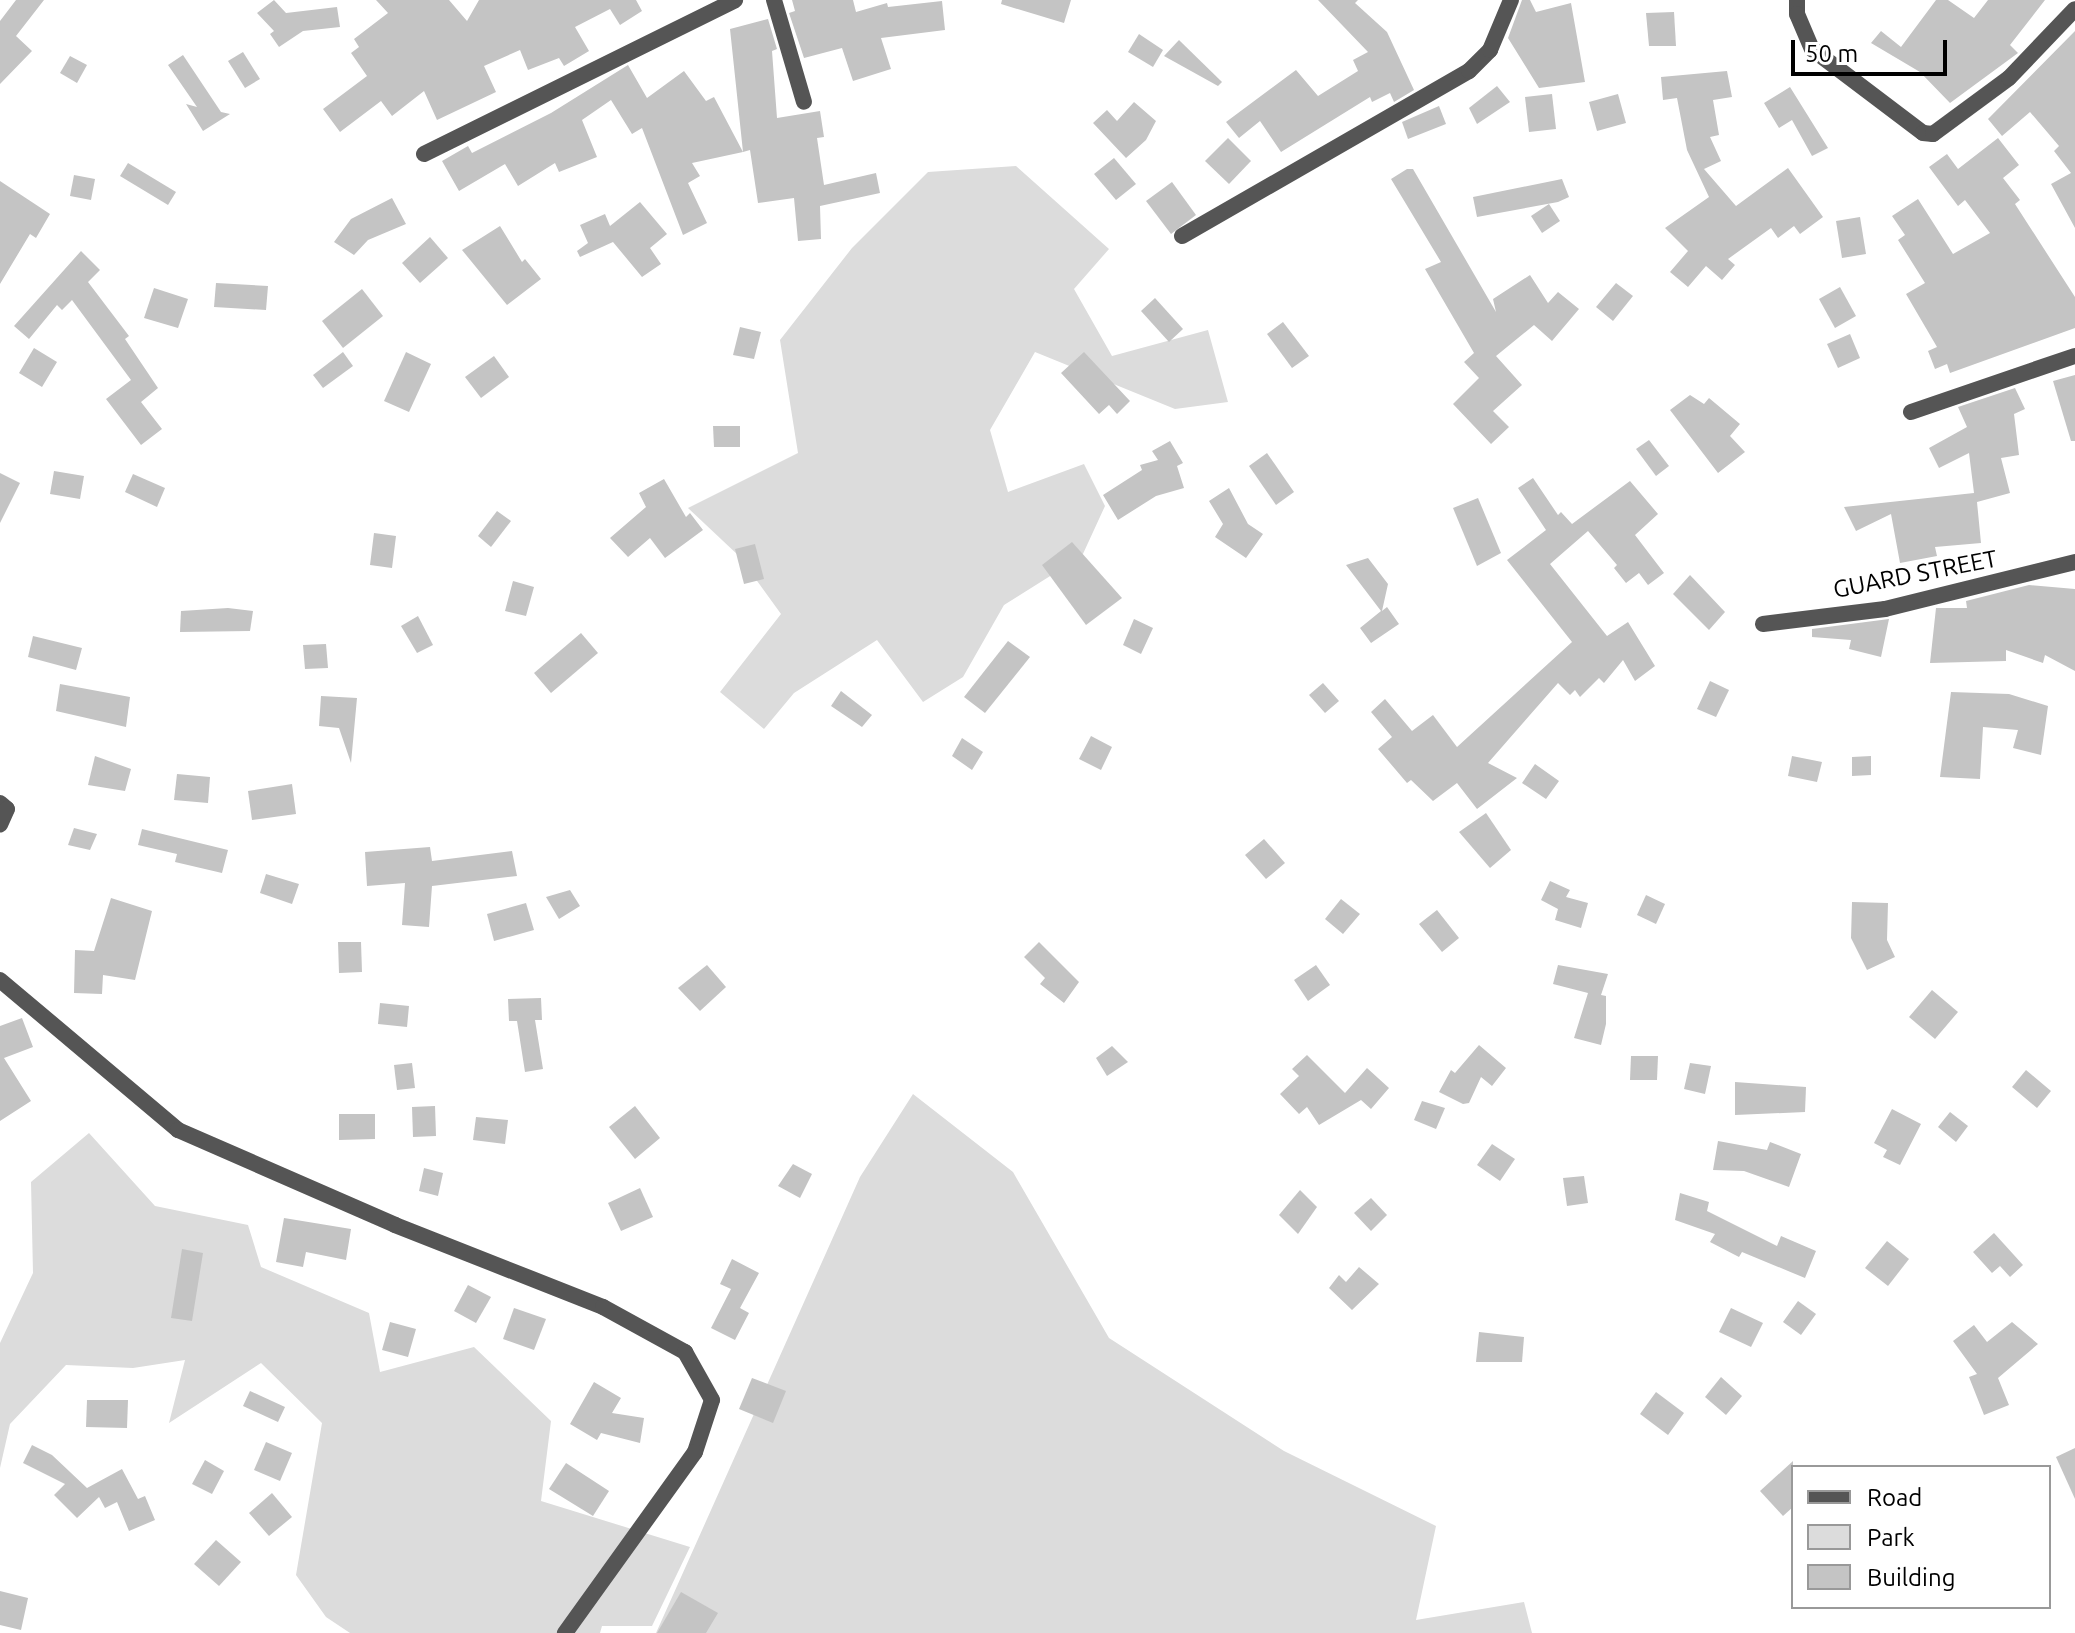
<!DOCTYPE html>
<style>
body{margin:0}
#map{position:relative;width:2075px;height:1633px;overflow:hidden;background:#fff;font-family:Ubuntu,sans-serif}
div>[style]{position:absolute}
.green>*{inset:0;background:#dcdcdc}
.building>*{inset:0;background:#c4c4c4}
.minor>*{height:16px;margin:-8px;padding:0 8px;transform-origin:8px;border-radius:8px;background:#555}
span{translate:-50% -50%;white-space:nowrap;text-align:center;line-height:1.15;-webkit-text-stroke:6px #fff;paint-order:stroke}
.street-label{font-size:24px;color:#000}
.legend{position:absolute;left:1791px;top:1465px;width:260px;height:144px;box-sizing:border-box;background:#fff;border:2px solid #999;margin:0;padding:10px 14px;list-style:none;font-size:24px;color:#000}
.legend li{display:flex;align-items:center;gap:16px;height:40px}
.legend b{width:40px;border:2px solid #999}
.scale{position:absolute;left:1791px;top:40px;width:156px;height:36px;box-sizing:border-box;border:4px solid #000;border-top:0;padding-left:10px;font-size:24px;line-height:28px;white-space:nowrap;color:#000;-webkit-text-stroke:6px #fff;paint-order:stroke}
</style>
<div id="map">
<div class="green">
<i style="clip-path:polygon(1016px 166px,1109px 249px,1074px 289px,1112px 356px,1208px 330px,1228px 402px,1175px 409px,1035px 352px,990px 430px,1008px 492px,1084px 464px,1105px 506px,1082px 556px,1004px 605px,963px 677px,923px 702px,877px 640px,794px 693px,764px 729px,720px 692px,781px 614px,739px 556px,688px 508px,798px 453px,780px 340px,852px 248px,928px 172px)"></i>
<i style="clip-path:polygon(913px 1094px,1013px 1172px,1109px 1338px,1284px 1451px,1436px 1526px,1416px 1620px,1524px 1602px,1532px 1633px,656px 1633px,860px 1177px)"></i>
<i style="clip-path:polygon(89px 1133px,155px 1206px,248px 1225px,261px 1267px,369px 1313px,380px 1372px,474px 1347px,551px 1421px,541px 1501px,690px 1547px,652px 1626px,602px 1626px,600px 1633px,350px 1633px,326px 1617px,296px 1575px,322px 1423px,261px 1363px,169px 1423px,185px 1360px,133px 1368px,66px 1365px,10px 1424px,0 1468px,0 1343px,33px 1273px,31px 1182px)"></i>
</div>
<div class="building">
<i style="clip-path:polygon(16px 0,44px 0,16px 36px,32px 51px,0 84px,0 21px)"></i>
<i style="clip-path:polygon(274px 0,286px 13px,337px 7px,340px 27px,303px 31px,279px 47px,270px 34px,274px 31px,257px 13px)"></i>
<i style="clip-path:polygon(376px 0,449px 0,467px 21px,479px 0,636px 0,642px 11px,620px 25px,610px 9px,575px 27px,589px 51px,564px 66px,559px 58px,528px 70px,520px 50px,484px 66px,496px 92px,437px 120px,424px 91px,392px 116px,381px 101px,340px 132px,323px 109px,367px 76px,351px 53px,359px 47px,354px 39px,388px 13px)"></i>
<i style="clip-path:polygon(792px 0,853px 0,856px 12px,887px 3px,888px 7px,942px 1px,945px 30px,881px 38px,891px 69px,853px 81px,842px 48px,804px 58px,789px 13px,795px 11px)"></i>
<i style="clip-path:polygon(1002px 0,1071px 0,1064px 23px,1001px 4px)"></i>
<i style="clip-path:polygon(1318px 0,1358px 0,1355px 3px,1387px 32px,1414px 90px,1394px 102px,1390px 93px,1372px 102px,1370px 97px,1281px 152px,1260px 121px,1239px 138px,1226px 122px,1296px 70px,1318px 96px,1358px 71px,1353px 60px,1368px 52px)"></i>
<i style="clip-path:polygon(1522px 0,1530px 0,1536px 12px,1571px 3px,1585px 82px,1539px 88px,1508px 38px)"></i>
<i style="clip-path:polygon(1936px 0,1948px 0,1974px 18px,1988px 0,2045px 0,2010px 45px,2018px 53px,1950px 103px,1920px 72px,1871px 43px,1881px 31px,1901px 47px)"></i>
<i style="clip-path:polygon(1674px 12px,1676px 46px,1649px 46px,1646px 13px)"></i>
<i style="clip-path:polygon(768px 19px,777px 49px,772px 51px,777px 118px,820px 111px,824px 137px,817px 138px,824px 185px,876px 173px,880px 193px,820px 206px,821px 239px,798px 241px,794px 198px,758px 203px,750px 150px,743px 152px,730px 29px)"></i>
<i style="clip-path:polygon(2075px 31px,2075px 228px,2051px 184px,2071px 173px,2054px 151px,2059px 146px,2030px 112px,2002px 136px,1988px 119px)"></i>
<i style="clip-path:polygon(1139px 34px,1163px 50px,1153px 67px,1128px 52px)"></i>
<i style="clip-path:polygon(1179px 40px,1222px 82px,1218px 86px,1164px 56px)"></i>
<i style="clip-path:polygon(243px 52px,260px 79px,245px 88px,228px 61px)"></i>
<i style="clip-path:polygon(183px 55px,221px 112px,230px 114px,203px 131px,186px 104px,197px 107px,168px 65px)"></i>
<i style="clip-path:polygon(70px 56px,87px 65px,77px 83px,60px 73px)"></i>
<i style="clip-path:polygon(628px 65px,647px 98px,684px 71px,706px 101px,714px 97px,743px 152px,692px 163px,700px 176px,688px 183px,707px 223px,683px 235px,642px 128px,632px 134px,611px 100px,582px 120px,597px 157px,559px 172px,555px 163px,518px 186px,505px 164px,459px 191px,442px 161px,468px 146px,472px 153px,551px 113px)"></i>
<i style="clip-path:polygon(1727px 71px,1732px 97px,1713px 100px,1719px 135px,1710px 137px,1721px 161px,1704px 169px,1736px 206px,1788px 168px,1823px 217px,1800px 234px,1794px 226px,1778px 238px,1771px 228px,1728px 259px,1735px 265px,1722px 280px,1706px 266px,1688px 287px,1670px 272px,1688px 251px,1665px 228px,1709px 197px,1687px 150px,1677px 98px,1663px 100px,1661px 77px)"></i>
<i style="clip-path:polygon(1497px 86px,1510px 102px,1477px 124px,1469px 108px)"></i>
<i style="clip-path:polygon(1790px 87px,1828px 148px,1812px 156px,1792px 120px,1779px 128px,1764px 103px)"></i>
<i style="clip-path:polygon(1552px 94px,1556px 129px,1529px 132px,1525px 97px)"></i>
<i style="clip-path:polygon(1618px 94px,1626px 123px,1597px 131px,1589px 102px)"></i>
<i style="clip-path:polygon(1134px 102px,1156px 121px,1146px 140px,1126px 158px,1093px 123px,1107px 110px,1117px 121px)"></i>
<i style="clip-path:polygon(1439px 106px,1446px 124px,1408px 139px,1402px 122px)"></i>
<i style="clip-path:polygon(1228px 138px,1251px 161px,1229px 184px,1205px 161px)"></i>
<i style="clip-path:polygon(1998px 138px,2019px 165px,2003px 178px,2020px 200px,2015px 204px,2075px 297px,2075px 328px,1950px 373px,1947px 364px,1935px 369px,1928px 351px,1937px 347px,1906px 294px,1925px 283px,1898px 240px,1905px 235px,1892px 216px,1918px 199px,1953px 254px,1990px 233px,1965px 200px,1958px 206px,1929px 167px,1947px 154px,1958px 169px)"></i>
<i style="clip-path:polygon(1114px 158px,1136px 184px,1116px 200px,1094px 174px)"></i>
<i style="clip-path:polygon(128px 163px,176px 192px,168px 205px,120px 176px)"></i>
<i style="clip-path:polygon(1407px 169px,1413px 169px,1496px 312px,1493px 299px,1530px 275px,1548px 303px,1558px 292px,1579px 309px,1552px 341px,1534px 325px,1496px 356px,1522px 385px,1493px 411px,1509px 427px,1491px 444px,1453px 404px,1479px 378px,1464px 362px,1474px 353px,1425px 269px,1441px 262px,1391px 179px)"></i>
<i style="clip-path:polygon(74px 175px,95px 179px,91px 200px,70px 196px)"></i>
<i style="clip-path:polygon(1562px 179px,1569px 197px,1558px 202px,1477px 217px,1473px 197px)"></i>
<i style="clip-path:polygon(0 181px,50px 214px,36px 238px,30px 234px,0 284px)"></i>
<i style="clip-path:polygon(1172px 182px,1196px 215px,1171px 234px,1146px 201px)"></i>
<i style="clip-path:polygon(392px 198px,406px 224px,368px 240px,354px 255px,334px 242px,351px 219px)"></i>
<i style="clip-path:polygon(640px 202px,667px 234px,650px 248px,661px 264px,642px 277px,613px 242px,580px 257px,577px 251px,588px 243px,580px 225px,605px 214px,610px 226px)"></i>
<i style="clip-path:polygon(1549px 204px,1560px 221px,1542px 233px,1531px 216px)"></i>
<i style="clip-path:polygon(1860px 217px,1866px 254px,1842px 258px,1836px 221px)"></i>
<i style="clip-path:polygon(500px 226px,522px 262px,525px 259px,541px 279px,507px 305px,462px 250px)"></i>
<i style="clip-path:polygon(430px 237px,448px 258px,420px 283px,402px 263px)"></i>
<i style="clip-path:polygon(81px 251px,100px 270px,88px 282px,129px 336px,125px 339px,158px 388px,141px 402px,162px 429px,141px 445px,106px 399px,131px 380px,72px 300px,62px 310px,57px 305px,29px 339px,14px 326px)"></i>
<i style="clip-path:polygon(216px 283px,268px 286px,266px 310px,214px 307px)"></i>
<i style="clip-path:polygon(1616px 283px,1633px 296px,1613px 321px,1596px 307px)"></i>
<i style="clip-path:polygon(1840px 287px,1856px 316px,1835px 328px,1819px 299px)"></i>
<i style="clip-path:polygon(154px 288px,188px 299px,178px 328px,144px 318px)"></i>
<i style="clip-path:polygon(362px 289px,383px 316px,343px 348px,322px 321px)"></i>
<i style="clip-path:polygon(1155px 298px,1183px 329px,1169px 342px,1141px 311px)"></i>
<i style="clip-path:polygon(1283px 322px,1309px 356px,1292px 368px,1267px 334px)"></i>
<i style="clip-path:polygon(740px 327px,761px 332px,754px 359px,733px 355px)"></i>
<i style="clip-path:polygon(1850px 334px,1860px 358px,1838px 368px,1827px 344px)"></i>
<i style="clip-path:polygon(34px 348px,57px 362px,42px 387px,19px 373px)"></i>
<i style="clip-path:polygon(343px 352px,353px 366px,323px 388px,313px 375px)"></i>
<i style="clip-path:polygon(406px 352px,431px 364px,409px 412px,384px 401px)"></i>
<i style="clip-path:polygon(1084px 352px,1130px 401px,1117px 414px,1109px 405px,1099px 414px,1061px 373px)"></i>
<i style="clip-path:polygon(494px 356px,509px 377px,481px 398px,465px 377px)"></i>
<i style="clip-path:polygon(2075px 375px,2075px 441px,2071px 441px,2053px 381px)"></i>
<i style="clip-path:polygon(2015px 388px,2025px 409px,2014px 414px,2019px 455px,2001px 458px,2010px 493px,1977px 502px,1981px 543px,1935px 547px,1937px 556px,1900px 563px,1891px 514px,1856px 531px,1844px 507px,1974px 493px,1969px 453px,1939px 468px,1929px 448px,1967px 427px,1958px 407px)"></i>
<i style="clip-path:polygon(1690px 395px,1704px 404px,1709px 398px,1740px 424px,1730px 436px,1745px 452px,1718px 473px,1670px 410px)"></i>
<i style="clip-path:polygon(713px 426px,740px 426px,740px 447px,714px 447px)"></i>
<i style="clip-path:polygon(1649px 440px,1669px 466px,1656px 476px,1636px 449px)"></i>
<i style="clip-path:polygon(1170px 441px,1183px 463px,1177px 466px,1184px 488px,1156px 496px,1118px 520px,1103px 495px,1142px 470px,1140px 465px,1158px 460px,1152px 451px)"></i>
<i style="clip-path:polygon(1267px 453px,1294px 492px,1276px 505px,1249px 466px)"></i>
<i style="clip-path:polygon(54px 471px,84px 476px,80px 499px,50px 494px)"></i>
<i style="clip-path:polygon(0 473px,20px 483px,0 523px)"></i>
<i style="clip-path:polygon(133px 474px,165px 488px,157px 507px,125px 492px)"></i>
<i style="clip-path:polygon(1533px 478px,1558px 515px,1561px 512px,1572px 524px,1630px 481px,1658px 514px,1635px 535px,1664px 573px,1648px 585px,1639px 573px,1626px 583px,1614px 568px,1617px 565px,1588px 531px,1550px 564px,1607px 636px,1628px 622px,1655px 666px,1635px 681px,1623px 660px,1604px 683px,1599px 678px,1580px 697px,1575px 690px,1570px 695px,1558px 683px,1488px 763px,1517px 778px,1477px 809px,1457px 783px,1433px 801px,1411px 780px,1407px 783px,1378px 749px,1392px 737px,1371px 712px,1385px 699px,1412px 731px,1433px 715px,1457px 747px,1572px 642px,1507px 560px,1546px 530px,1518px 488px)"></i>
<i style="clip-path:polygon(664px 479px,686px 517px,690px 513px,703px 530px,665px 558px,650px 538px,628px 557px,610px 538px,646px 507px,639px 493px)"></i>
<i style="clip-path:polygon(1229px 488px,1248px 524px,1263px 534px,1246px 558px,1215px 537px,1223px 524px,1209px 501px)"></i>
<i style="clip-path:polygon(1478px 498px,1501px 553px,1477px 566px,1453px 508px)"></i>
<i style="clip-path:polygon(497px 511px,511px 521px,491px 547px,478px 536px)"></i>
<i style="clip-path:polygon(374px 533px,396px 536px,392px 568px,370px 565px)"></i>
<i style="clip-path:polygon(1072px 542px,1122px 598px,1086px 625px,1042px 565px)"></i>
<i style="clip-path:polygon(755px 544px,764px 579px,744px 584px,735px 549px)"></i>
<i style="clip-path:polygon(1368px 558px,1388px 584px,1382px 611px,1387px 607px,1399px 624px,1371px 643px,1360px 628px,1381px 611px,1346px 565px)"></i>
<i style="clip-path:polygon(1690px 575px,1725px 612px,1709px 630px,1673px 594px)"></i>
<i style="clip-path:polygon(513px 581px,534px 587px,526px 616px,505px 611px)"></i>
<i style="clip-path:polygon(2029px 585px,2075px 589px,2075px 671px,2045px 655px,2043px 663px,2006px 650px,2006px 661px,1930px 663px,1936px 608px,1967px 608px,1966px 601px)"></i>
<i style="clip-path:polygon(228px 608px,253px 611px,250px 631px,180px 632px,181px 611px)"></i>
<i style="clip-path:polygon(418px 616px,433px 645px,417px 653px,401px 626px)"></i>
<i style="clip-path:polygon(1134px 619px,1153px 628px,1141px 654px,1123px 645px)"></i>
<i style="clip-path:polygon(1889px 619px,1881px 657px,1849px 649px,1851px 640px,1812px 637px,1812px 629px)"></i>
<i style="clip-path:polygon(581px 633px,598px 653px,551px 693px,534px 673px)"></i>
<i style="clip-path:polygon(33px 636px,82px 648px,76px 670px,28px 657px)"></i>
<i style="clip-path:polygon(1008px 641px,1030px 657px,985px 713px,964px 697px)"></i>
<i style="clip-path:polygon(326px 644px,328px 668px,305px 669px,303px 645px)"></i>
<i style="clip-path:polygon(1710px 681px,1729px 690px,1716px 717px,1697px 709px)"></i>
<i style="clip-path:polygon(1323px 683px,1339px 701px,1325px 713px,1309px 695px)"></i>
<i style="clip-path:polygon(60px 684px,130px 697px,126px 727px,56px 711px)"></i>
<i style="clip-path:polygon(841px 691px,872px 715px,862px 727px,831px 706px)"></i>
<i style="clip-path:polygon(1951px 692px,2009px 694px,2048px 706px,2041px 755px,2013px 748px,2018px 730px,1983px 727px,1980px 779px,1940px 777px)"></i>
<i style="clip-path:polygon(321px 696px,357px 698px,351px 763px,339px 728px,319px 726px)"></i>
<i style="clip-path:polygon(1091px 736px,1112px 747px,1101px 770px,1079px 759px)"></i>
<i style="clip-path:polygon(962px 738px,983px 752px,972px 770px,952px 756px)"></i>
<i style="clip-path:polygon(95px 756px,131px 769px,125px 791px,88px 785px)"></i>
<i style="clip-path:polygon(1792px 756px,1822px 762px,1817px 782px,1788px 776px)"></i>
<i style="clip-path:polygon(1871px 756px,1871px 775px,1852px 776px,1852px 757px)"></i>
<i style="clip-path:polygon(1535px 764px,1559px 781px,1546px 799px,1522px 783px)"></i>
<i style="clip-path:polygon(177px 774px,210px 777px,208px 803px,174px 800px)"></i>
<i style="clip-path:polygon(292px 784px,296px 814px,252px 820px,248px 791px)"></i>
<i style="clip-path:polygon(1486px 813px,1511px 850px,1490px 868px,1459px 832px)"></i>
<i style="clip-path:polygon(74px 828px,97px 834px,90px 850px,68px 845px)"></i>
<i style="clip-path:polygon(142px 829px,228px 850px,222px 873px,175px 862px,177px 854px,138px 845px)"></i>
<i style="clip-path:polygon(1264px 839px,1285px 863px,1266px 879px,1245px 855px)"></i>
<i style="clip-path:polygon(430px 847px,432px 861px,512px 851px,517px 876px,432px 886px,429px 927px,402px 925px,405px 883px,367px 886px,365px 852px)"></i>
<i style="clip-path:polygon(266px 874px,299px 884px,292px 904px,260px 893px)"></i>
<i style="clip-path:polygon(1550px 881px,1570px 890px,1566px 897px,1588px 903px,1581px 928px,1555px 920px,1558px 909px,1541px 900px)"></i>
<i style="clip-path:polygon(570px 890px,580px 906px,559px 919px,546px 897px)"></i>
<i style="clip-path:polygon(1646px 895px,1665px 904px,1656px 924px,1637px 915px)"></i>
<i style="clip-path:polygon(111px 898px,152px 911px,135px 980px,103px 975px,102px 994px,74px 993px,75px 950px,94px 951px)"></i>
<i style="clip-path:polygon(1341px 899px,1360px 914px,1343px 934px,1325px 919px)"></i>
<i style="clip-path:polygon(1852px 902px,1888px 903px,1887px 940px,1895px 957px,1867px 970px,1851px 938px)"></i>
<i style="clip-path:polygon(526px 903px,534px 930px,494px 941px,487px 914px)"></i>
<i style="clip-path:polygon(1437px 910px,1459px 938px,1442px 952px,1419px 924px)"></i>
<i style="clip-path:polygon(338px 942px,361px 942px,362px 972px,339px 973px)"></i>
<i style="clip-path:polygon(1039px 942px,1079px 982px,1064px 1003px,1040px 984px,1045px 978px,1024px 957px)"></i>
<i style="clip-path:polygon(707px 965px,726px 987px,700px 1011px,678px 988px)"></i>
<i style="clip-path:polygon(1316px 965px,1330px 985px,1308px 1001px,1294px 980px)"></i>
<i style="clip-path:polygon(1558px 965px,1608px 974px,1601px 995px,1606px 996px,1606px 1024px,1601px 1045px,1574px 1038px,1588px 993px,1553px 984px)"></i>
<i style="clip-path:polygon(1932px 990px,1958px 1012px,1935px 1039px,1909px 1017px)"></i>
<i style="clip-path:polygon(541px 998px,542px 1020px,535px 1020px,543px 1069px,525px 1072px,517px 1021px,509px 1021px,508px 999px)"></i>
<i style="clip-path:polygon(380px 1003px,409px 1006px,407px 1027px,378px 1024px)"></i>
<i style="clip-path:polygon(22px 1018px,33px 1047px,4px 1058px,31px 1101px,0 1121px,0 1026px)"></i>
<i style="clip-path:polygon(1479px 1045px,1506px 1068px,1492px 1086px,1481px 1077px,1469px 1103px,1463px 1104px,1439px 1092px,1451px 1070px,1455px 1073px)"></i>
<i style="clip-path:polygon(1112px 1046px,1128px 1062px,1107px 1076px,1096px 1058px)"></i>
<i style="clip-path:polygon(1307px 1055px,1345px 1093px,1367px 1068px,1389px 1088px,1371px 1109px,1361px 1100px,1319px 1125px,1307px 1107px,1299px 1114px,1280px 1094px,1299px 1076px,1292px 1069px)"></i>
<i style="clip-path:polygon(1631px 1056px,1658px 1056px,1657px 1080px,1630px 1080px)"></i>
<i style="clip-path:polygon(412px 1063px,415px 1088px,397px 1090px,394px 1065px)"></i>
<i style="clip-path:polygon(1690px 1063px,1711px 1066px,1705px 1094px,1684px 1089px)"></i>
<i style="clip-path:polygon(2026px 1070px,2051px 1091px,2037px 1108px,2012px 1087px)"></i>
<i style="clip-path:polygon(1735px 1082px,1806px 1087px,1805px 1112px,1735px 1115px)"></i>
<i style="clip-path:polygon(1422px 1101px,1445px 1108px,1436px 1129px,1414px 1120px)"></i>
<i style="clip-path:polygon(435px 1106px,436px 1136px,413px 1137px,412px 1107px)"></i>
<i style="clip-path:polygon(635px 1106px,660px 1138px,635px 1159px,609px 1127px)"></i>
<i style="clip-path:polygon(1892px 1109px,1921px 1124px,1900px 1165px,1883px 1157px,1887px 1150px,1874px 1143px)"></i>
<i style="clip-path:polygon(1950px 1112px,1968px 1126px,1956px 1142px,1938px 1127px)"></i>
<i style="clip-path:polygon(339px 1114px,375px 1114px,375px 1139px,339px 1140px)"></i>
<i style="clip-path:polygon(476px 1117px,508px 1120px,505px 1144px,473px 1140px)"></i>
<i style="clip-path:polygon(1718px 1141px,1767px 1150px,1770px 1142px,1801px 1154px,1789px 1187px,1744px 1171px,1713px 1170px)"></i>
<i style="clip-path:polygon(1492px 1144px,1515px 1159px,1500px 1181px,1477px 1165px)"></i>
<i style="clip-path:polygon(793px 1164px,812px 1174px,800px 1198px,778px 1186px)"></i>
<i style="clip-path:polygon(424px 1168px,443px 1173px,438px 1196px,419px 1191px)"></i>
<i style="clip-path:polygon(1584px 1176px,1588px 1203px,1567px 1206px,1563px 1178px)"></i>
<i style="clip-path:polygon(640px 1188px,653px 1217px,621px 1231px,608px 1203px)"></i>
<i style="clip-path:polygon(1300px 1190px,1317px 1207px,1298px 1234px,1279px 1215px)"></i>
<i style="clip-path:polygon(1680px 1193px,1709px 1202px,1707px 1211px,1777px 1246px,1781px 1236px,1816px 1251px,1805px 1278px,1742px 1252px,1739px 1257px,1710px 1242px,1715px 1234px,1675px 1220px)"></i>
<i style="clip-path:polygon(1371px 1198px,1387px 1215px,1371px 1231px,1354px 1213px)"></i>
<i style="clip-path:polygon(284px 1218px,351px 1229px,346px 1260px,306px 1252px,303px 1267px,276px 1262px)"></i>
<i style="clip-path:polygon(1994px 1233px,2023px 1265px,2010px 1277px,2000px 1266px,1992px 1273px,1973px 1252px)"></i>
<i style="clip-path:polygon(1887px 1241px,1909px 1259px,1888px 1286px,1865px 1268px)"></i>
<i style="clip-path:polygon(182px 1249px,203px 1253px,192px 1321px,171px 1318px)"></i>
<i style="clip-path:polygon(732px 1259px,759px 1273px,740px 1308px,749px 1313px,735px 1340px,711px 1328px,731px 1289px,720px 1284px)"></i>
<i style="clip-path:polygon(1359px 1267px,1379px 1284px,1352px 1310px,1329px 1288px,1339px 1275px,1346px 1282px)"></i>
<i style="clip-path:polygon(468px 1285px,491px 1297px,476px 1323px,454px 1311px)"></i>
<i style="clip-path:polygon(1798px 1301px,1816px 1314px,1801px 1335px,1783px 1322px)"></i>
<i style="clip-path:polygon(514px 1308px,546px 1319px,534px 1350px,503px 1339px)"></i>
<i style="clip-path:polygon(1731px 1308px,1763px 1323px,1751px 1347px,1719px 1332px)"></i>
<i style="clip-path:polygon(390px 1322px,416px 1329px,408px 1357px,382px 1350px)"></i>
<i style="clip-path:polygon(2012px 1322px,2038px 1344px,1998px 1378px,2009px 1405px,1984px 1415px,1969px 1377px,1977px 1374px,1953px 1341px,1974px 1325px,1987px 1342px)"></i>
<i style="clip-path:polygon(1479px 1332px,1524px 1337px,1522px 1362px,1476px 1362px)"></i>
<i style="clip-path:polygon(1721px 1377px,1742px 1396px,1726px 1415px,1705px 1397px)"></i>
<i style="clip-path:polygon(752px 1378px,786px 1391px,773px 1423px,739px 1409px)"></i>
<i style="clip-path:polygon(594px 1382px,621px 1398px,612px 1413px,644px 1418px,640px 1443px,601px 1433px,597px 1440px,570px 1424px)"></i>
<i style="clip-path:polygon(250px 1391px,285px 1407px,278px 1422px,243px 1406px)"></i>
<i style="clip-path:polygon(1656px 1392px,1684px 1413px,1668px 1435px,1640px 1414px)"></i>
<i style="clip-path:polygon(87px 1400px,128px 1400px,127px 1428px,86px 1427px)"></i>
<i style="clip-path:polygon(266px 1442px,292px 1453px,280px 1481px,254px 1470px)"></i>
<i style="clip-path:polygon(32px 1445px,52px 1455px,87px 1488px,122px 1469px,138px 1499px,145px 1496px,155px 1520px,129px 1531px,117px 1502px,105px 1508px,99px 1497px,77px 1518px,54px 1495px,65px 1484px,23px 1463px)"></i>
<i style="clip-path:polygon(2075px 1448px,2075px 1499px,2056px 1457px)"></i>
<i style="clip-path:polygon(205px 1460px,224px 1471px,212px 1494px,192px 1484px)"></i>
<i style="clip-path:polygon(1793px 1461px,1793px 1507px,1783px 1516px,1760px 1491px)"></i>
<i style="clip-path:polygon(566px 1463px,609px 1491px,593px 1516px,549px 1489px)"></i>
<i style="clip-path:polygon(272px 1493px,292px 1517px,269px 1536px,249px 1513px)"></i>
<i style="clip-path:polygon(216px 1540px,241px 1562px,219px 1586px,194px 1564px)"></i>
<i style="clip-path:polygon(0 1591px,28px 1598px,21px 1630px,0 1625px)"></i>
<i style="clip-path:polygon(681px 1592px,718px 1613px,706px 1633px,657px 1633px)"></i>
</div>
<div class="minor">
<i style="left:774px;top:0;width:106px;rotate:73.6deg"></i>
<i style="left:1797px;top:0;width:14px;rotate:90deg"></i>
<i style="left:1797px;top:14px;width:38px;rotate:67deg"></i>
<i style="left:1812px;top:49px;width:139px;rotate:37.1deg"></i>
<i style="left:1923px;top:133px;width:10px;rotate:6deg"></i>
<i style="left:1933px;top:134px;width:94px;rotate:-36.4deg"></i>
<i style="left:2009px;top:78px;width:95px;rotate:-46.3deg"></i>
<i style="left:424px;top:154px;width:347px;rotate:-26.3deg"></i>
<i style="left:1182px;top:236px;width:331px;rotate:-29.9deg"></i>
<i style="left:1469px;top:71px;width:30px;rotate:-45deg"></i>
<i style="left:1490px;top:50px;width:54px;rotate:-67.2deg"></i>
<i style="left:1911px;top:412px;width:173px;rotate:-18.9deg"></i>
<i style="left:1763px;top:624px;width:123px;rotate:-7deg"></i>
<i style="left:1885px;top:609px;width:196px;rotate:-13.9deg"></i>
<i style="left:0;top:803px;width:9px;rotate:41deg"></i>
<i style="left:7px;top:809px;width:17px;rotate:114deg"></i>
<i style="left:0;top:980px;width:233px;rotate:40.1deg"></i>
<i style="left:178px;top:1130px;width:237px;rotate:23.6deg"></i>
<i style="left:395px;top:1225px;width:224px;rotate:21.5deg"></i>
<i style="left:603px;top:1307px;width:94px;rotate:28.8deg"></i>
<i style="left:685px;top:1352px;width:55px;rotate:60.6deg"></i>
<i style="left:712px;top:1400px;width:55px;rotate:108.1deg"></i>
<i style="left:695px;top:1452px;width:223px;rotate:125.7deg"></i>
</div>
<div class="street-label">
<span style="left:1915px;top:574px;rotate:-11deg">GUARD STREET</span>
</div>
<ul class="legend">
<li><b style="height:10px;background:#555"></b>Road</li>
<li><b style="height:22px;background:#dcdcdc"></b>Park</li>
<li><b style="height:22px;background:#c4c4c4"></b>Building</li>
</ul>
<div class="scale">50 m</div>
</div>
